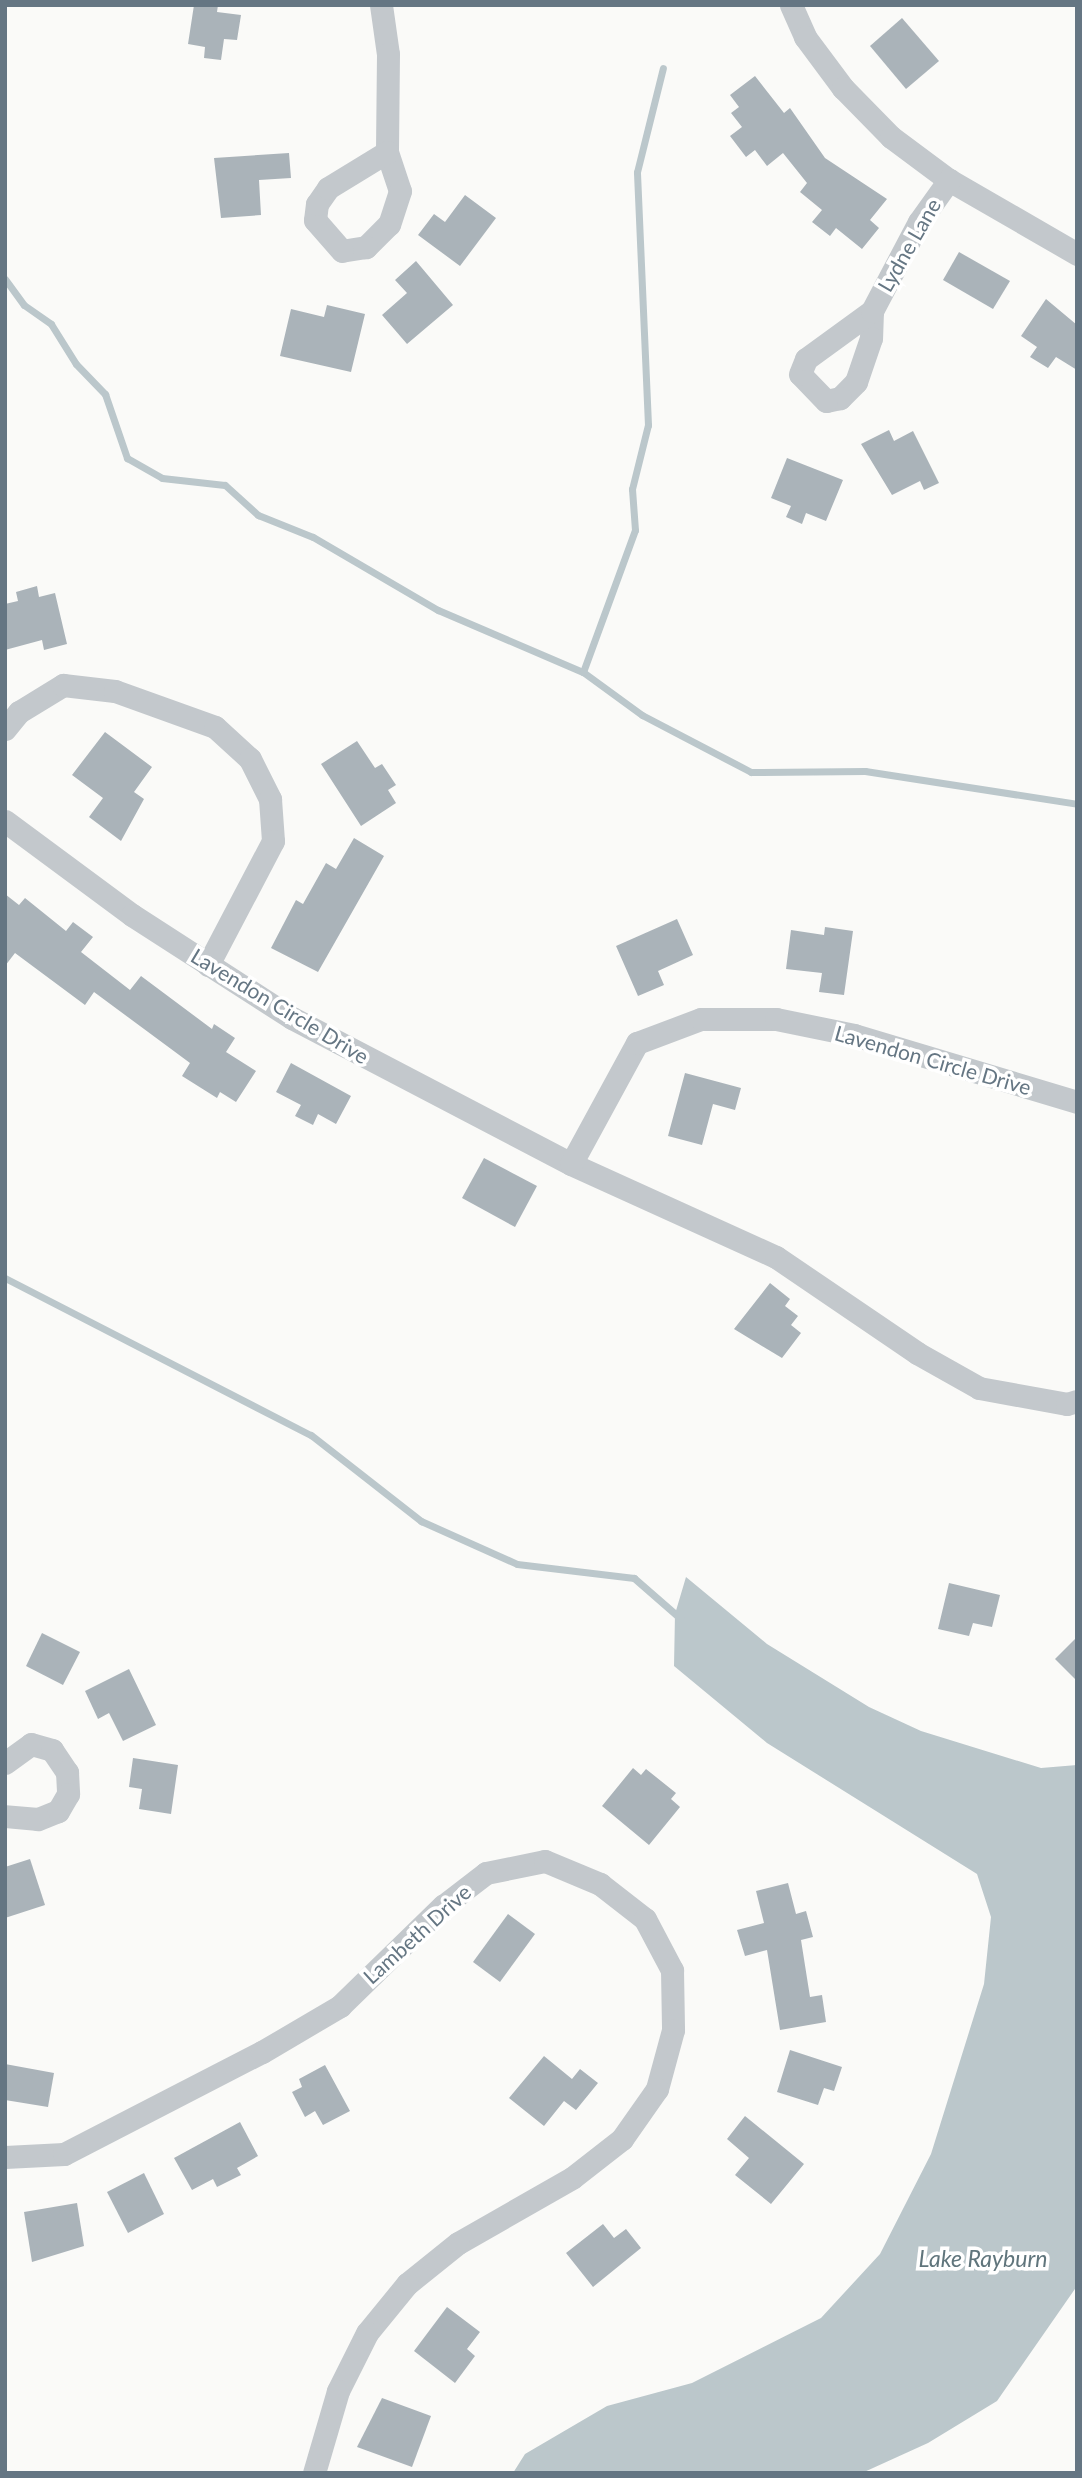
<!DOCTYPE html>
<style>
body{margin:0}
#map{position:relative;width:1082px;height:2478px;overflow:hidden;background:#fafaf8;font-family:Lato,sans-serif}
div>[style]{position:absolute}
.water>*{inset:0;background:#bbc7cb}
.stream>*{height:7px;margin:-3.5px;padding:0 3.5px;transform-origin:3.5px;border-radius:3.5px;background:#bbc7cb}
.building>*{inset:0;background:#aab3b9}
.street>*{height:23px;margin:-11.5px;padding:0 11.5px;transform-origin:11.5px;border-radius:11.5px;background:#c3c8cc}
span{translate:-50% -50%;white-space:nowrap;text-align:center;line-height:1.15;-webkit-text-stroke:7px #fff;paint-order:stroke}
.street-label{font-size:21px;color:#657683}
.water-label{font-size:23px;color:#60757c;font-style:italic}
.frame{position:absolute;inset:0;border:7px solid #657683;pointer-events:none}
</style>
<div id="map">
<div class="water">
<i style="clip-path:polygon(686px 1577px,767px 1644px,869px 1707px,921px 1731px,1041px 1768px,1077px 1765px,1077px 2286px,997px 2401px,928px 2443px,862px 2473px,513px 2473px,525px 2454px,607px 2406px,692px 2383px,821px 2318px,880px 2254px,931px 2154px,984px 1984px,991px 1917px,977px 1874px,767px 1743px,674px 1666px,675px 1614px)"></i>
</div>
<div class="stream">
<i style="left:5px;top:279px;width:32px;rotate:54deg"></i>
<i style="left:24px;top:305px;width:33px;rotate:35deg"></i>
<i style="left:51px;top:324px;width:47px;rotate:58deg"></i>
<i style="left:76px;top:364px;width:42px;rotate:46deg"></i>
<i style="left:105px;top:394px;width:68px;rotate:71deg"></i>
<i style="left:127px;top:458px;width:40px;rotate:29.7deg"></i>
<i style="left:162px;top:478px;width:63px;rotate:6.3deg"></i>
<i style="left:225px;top:485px;width:45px;rotate:42.3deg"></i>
<i style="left:258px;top:515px;width:59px;rotate:21.8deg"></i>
<i style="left:313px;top:537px;width:145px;rotate:30.3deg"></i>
<i style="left:438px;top:610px;width:158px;rotate:23.2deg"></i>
<i style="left:583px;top:672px;width:73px;rotate:36.1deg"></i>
<i style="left:642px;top:715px;width:123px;rotate:27.6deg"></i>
<i style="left:751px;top:772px;width:114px;rotate:-0.5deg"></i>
<i style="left:865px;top:771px;width:215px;rotate:8.8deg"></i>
<i style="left:583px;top:672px;width:151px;rotate:-69.9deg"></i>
<i style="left:635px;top:530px;width:41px;rotate:-94.2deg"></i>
<i style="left:632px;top:489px;width:66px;rotate:-76deg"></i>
<i style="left:648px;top:425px;width:253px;rotate:-92.5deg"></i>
<i style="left:637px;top:172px;width:107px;rotate:-76deg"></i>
<i style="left:5px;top:1278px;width:344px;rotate:27.2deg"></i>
<i style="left:311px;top:1435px;width:140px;rotate:38deg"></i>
<i style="left:421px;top:1521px;width:105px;rotate:24.1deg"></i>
<i style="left:517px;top:1564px;width:118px;rotate:6.8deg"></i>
<i style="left:634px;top:1578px;width:62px;rotate:41.1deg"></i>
</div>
<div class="building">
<i style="clip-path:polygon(194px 5px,218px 5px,217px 12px,241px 15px,237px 40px,224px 39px,221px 60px,204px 58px,205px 47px,188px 44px)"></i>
<i style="clip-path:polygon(902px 18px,939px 61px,906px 89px,870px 46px)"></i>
<i style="clip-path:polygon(755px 76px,784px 113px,790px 108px,825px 158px,887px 199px,870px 220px,879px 228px,862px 249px,836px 228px,830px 236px,812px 222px,822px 210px,800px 192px,807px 183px,783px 153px,767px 166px,755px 150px,746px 157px,730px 136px,742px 127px,731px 113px,739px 107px,730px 95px)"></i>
<i style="clip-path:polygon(289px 153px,291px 178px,259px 180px,261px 215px,221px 218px,214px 158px)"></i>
<i style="clip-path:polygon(465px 195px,496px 218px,460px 266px,418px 235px,434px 214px,445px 222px)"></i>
<i style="clip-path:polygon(959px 252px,1010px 281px,993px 309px,943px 280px)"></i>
<i style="clip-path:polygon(416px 261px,453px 305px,407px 344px,382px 315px,407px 293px,395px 280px)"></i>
<i style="clip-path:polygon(1046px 299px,1077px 325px,1077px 370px,1056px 357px,1048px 368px,1030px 357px,1037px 347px,1021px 336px)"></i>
<i style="clip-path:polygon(327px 305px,365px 314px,351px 372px,280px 356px,291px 309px,324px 317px)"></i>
<i style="clip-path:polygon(889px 430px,894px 441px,913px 431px,939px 483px,924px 490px,920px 481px,892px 495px,861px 444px)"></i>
<i style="clip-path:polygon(787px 458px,843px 480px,826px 521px,806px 513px,802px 524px,786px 517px,791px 506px,771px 498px)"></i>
<i style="clip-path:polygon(37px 586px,39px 597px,55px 593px,67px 644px,44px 650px,42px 640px,5px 650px,5px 604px,18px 601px,16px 592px)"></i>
<i style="clip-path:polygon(105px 732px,152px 767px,134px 792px,144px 799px,121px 841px,89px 817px,103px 798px,72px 775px)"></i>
<i style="clip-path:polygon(357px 741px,375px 768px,382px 764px,396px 785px,388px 790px,396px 803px,361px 826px,321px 764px)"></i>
<i style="clip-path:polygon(354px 838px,384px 856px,318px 972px,271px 948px,296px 900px,303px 904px,326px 863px,336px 869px)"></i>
<i style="clip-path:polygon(5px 894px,19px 905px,25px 898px,66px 931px,73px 922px,93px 937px,81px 952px,130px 990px,141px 976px,212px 1029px,214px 1024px,235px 1038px,226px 1052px,256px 1071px,236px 1102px,220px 1092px,217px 1098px,182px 1076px,190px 1063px,94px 992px,85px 1005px,15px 953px,5px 966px)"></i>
<i style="clip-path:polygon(677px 919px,693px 955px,658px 971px,664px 985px,638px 996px,616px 946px)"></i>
<i style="clip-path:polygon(825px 927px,853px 931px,844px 995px,819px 992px,822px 973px,786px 969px,791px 930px,824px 935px)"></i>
<i style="clip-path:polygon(291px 1063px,351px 1096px,336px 1124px,318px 1114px,313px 1125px,295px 1116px,301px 1105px,276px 1092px)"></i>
<i style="clip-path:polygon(685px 1073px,741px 1088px,735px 1110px,713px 1104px,702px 1145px,668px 1136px)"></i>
<i style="clip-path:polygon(484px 1158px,537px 1186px,515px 1227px,462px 1198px)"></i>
<i style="clip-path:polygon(770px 1283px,790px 1299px,785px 1306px,798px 1316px,791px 1325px,801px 1333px,782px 1358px,734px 1329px)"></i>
<i style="clip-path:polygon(949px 1583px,1000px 1595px,992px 1627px,973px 1623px,969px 1636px,938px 1629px)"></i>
<i style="clip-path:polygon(42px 1633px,80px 1652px,63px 1685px,26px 1666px)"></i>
<i style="clip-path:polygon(1077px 1637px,1077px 1681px,1055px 1659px)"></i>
<i style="clip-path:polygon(129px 1669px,156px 1725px,123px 1741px,109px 1713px,98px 1719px,85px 1691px)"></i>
<i style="clip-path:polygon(133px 1758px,178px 1765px,171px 1814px,139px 1809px,142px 1789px,129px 1787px)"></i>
<i style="clip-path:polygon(633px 1768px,641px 1775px,646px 1769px,676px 1793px,671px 1799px,680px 1807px,649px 1845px,602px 1806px)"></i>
<i style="clip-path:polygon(30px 1859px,45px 1905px,5px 1918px,5px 1867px)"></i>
<i style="clip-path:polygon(788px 1883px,796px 1914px,806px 1911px,813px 1937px,801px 1940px,810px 1997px,822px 1995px,826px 2022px,780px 2030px,767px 1950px,745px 1956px,737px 1930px,764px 1923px,756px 1891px)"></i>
<i style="clip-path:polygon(508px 1914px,535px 1934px,500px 1982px,473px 1962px)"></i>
<i style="clip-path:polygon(790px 2050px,842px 2067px,834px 2091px,824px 2088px,818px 2105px,777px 2092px)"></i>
<i style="clip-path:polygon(544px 2056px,572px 2079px,580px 2069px,598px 2083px,576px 2110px,564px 2101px,544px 2126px,509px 2098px)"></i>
<i style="clip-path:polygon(5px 2064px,54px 2073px,48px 2107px,5px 2100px)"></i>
<i style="clip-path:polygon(325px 2065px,350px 2111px,323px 2125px,315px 2111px,305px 2117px,292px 2092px,302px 2087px,299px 2079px)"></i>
<i style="clip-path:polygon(745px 2116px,804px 2164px,771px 2204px,735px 2175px,749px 2158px,727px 2139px)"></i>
<i style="clip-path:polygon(240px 2122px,258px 2156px,237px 2168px,241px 2175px,217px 2187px,213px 2179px,192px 2190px,174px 2158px)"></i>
<i style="clip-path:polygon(144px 2173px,164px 2214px,128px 2233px,107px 2192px)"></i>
<i style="clip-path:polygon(77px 2203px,84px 2246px,32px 2262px,24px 2212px)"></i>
<i style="clip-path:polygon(603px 2224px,614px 2238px,626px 2229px,641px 2248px,593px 2287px,566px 2253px)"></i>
<i style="clip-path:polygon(447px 2307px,480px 2332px,467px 2349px,475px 2356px,455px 2383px,414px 2351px)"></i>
<i style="clip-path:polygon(382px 2398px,431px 2416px,412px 2467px,357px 2447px)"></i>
</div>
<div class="street">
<i style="left:381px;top:5px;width:49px;rotate:81.9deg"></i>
<i style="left:388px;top:54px;width:98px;rotate:90.6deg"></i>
<i style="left:387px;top:152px;width:41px;rotate:71.6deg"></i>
<i style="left:400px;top:191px;width:35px;rotate:108deg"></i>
<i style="left:389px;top:224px;width:33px;rotate:135deg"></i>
<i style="left:366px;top:247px;width:24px;rotate:171deg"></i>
<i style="left:342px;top:251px;width:41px;rotate:-131.1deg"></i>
<i style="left:315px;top:220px;width:16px;rotate:-83deg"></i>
<i style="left:317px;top:204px;width:19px;rotate:-55deg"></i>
<i style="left:328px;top:188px;width:69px;rotate:-31.4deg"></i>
<i style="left:791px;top:5px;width:35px;rotate:66deg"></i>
<i style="left:805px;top:37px;width:64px;rotate:53.3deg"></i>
<i style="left:843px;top:88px;width:69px;rotate:45.6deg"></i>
<i style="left:891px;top:137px;width:72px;rotate:36.6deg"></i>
<i style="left:949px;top:180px;width:148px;rotate:30deg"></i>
<i style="left:872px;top:311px;width:27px;rotate:92deg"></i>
<i style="left:871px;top:338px;width:46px;rotate:108.8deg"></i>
<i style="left:856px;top:382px;width:23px;rotate:135deg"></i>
<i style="left:840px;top:398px;width:14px;rotate:168deg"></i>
<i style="left:826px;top:401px;width:37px;rotate:-134deg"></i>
<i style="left:800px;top:374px;width:16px;rotate:-68deg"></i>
<i style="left:806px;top:359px;width:82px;rotate:-36deg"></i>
<i style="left:872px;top:311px;width:101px;rotate:-62.2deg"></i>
<i style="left:919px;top:222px;width:52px;rotate:-54.5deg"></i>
<i style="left:5px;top:729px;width:22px;rotate:-51deg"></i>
<i style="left:19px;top:712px;width:52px;rotate:-31.5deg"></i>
<i style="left:63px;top:685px;width:52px;rotate:6.6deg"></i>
<i style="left:115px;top:691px;width:106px;rotate:19.8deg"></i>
<i style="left:215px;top:727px;width:47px;rotate:42.4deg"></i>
<i style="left:250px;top:759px;width:45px;rotate:63.4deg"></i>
<i style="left:270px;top:799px;width:42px;rotate:85.9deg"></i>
<i style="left:273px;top:841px;width:140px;rotate:117.7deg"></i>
<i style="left:5px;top:821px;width:158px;rotate:36.5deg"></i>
<i style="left:132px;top:915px;width:190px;rotate:32.8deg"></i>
<i style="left:292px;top:1018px;width:315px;rotate:27.6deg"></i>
<i style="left:571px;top:1164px;width:225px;rotate:24.4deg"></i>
<i style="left:776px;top:1257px;width:171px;rotate:34.2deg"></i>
<i style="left:917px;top:1353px;width:71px;rotate:29.4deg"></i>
<i style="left:979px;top:1388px;width:89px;rotate:10.3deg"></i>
<i style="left:1067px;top:1404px;width:10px;rotate:-17deg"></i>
<i style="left:571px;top:1164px;width:138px;rotate:-61.4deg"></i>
<i style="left:637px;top:1043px;width:68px;rotate:-20.6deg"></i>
<i style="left:701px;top:1019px;width:75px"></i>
<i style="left:776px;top:1019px;width:80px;rotate:11.6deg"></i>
<i style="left:854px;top:1035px;width:233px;rotate:16.7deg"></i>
<i style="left:5px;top:1763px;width:32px;rotate:-36deg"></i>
<i style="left:31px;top:1744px;width:22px;rotate:16deg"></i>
<i style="left:52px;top:1750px;width:27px;rotate:56deg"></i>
<i style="left:67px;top:1772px;width:22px;rotate:87deg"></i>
<i style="left:68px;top:1794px;width:20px;rotate:120deg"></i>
<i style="left:58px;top:1811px;width:22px;rotate:158deg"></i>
<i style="left:38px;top:1819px;width:33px;rotate:-175deg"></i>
<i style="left:5px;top:2157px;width:59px;rotate:-2.9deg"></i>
<i style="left:64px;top:2154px;width:223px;rotate:-27.3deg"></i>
<i style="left:262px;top:2052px;width:91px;rotate:-30.5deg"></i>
<i style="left:340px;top:2006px;width:144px;rotate:-44.2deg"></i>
<i style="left:443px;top:1906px;width:54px;rotate:-37.5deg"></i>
<i style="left:486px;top:1873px;width:60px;rotate:-11.5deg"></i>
<i style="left:545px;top:1861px;width:60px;rotate:22.7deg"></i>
<i style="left:600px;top:1884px;width:57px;rotate:37.9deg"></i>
<i style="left:645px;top:1919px;width:58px;rotate:62.1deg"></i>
<i style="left:672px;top:1970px;width:60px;rotate:89deg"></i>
<i style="left:673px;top:2030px;width:61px;rotate:105.2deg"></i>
<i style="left:657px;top:2089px;width:61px;rotate:125deg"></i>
<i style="left:622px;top:2139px;width:63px;rotate:142deg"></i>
<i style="left:572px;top:2178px;width:131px;rotate:150.3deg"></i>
<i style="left:458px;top:2243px;width:65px;rotate:141.2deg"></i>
<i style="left:407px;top:2284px;width:63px;rotate:129.2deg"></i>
<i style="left:367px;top:2333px;width:65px;rotate:116.6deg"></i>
<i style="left:338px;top:2391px;width:85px;rotate:106.3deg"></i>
</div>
<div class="street-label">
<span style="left:909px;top:245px;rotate:-60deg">Lydne Lane</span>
<span style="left:280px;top:1006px;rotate:31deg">Lavendon Circle Drive</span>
<span style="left:933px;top:1060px;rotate:16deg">Lavendon Circle Drive</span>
<span style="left:417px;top:1934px;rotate:-42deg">Lambeth Drive</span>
</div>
<div class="water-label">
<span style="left:983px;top:2258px">Lake Rayburn</span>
</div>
<div class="frame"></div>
</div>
